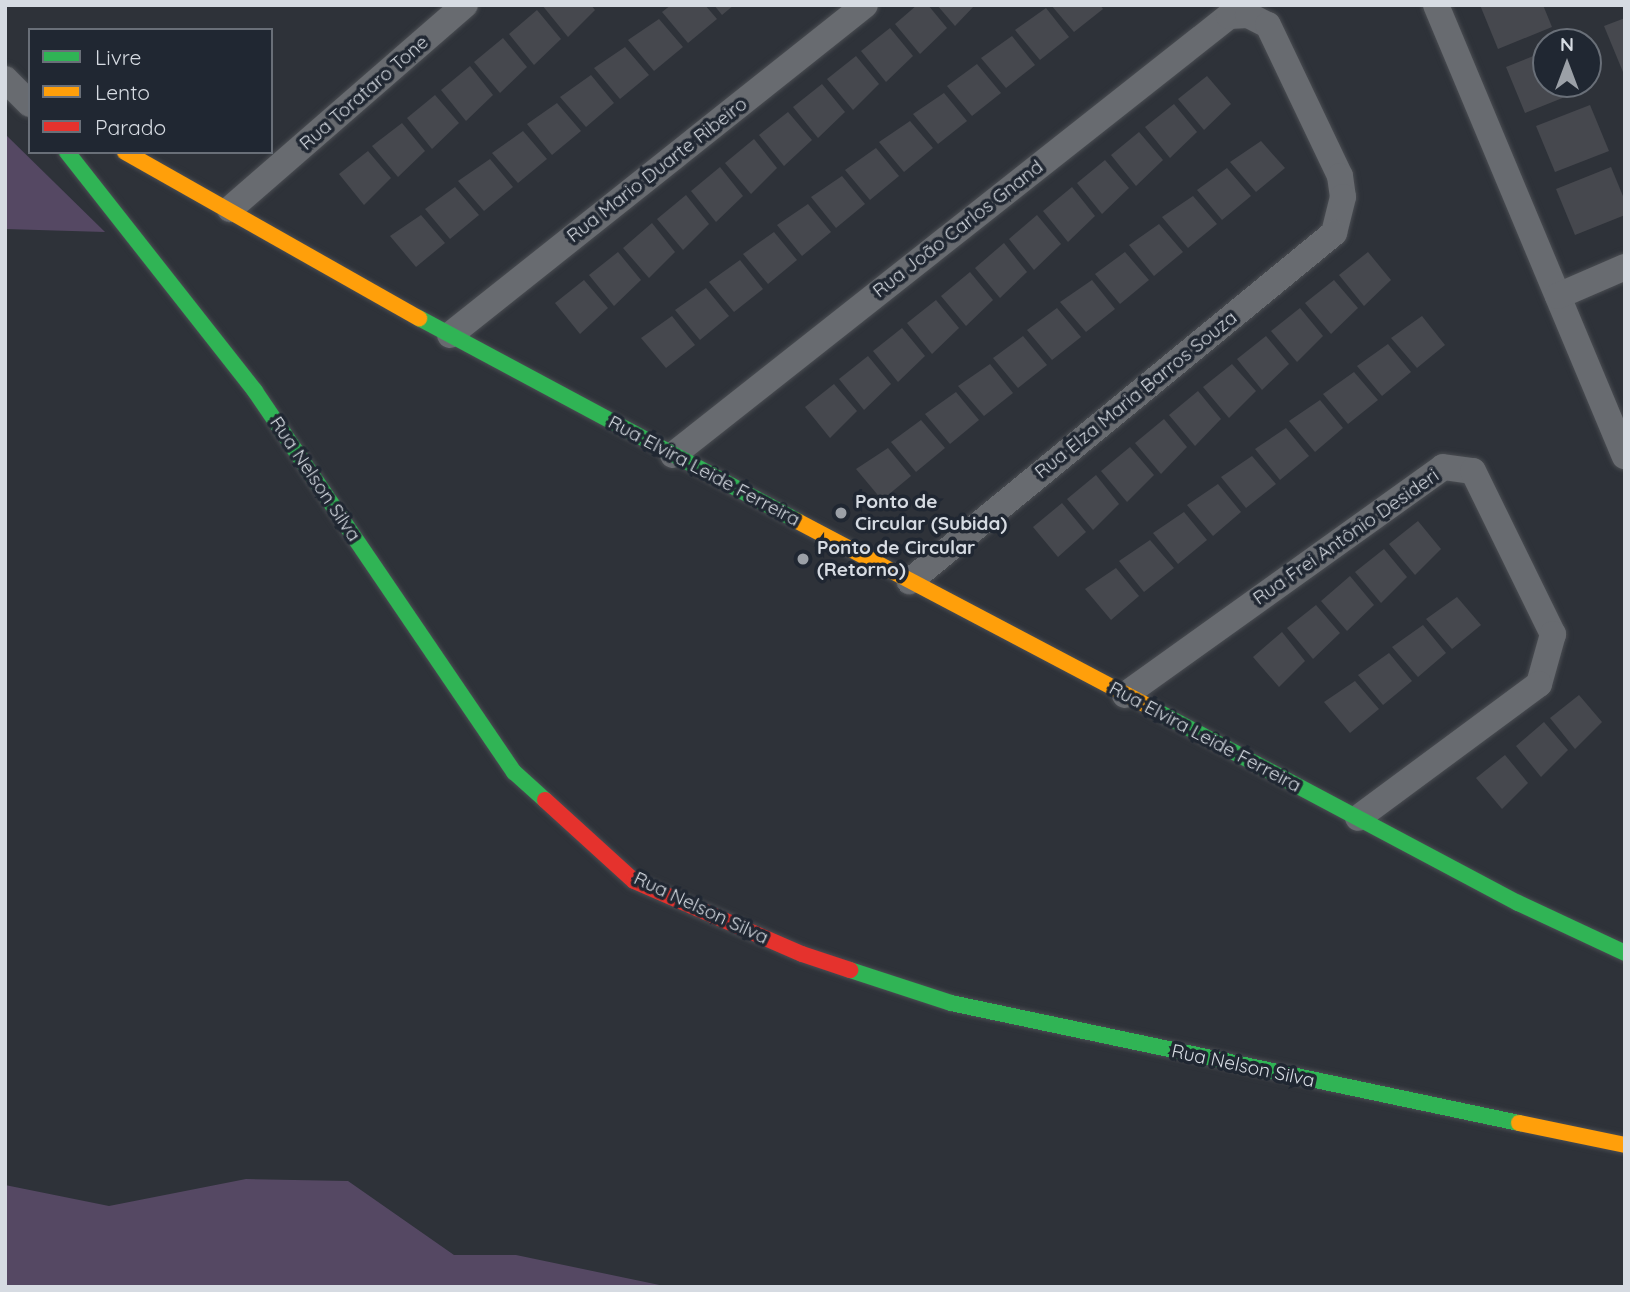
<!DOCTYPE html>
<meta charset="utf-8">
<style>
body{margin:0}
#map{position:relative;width:1630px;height:1292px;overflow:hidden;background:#2e3239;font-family:Quicksand,sans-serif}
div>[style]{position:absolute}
.green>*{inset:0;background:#554863}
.building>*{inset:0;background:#46484e}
.roads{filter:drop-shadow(0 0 2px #4a4d52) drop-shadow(0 0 2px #4a4d52)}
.street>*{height:26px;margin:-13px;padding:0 13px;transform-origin:13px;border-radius:13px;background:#686b70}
.fast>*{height:16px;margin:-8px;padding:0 8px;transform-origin:8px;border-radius:8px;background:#30b455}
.slow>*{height:16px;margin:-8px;padding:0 8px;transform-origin:8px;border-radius:8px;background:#ff9f0a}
.jam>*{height:16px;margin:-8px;padding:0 8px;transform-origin:8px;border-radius:8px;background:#e5322d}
.dots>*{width:19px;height:19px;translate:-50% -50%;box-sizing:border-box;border:4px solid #202732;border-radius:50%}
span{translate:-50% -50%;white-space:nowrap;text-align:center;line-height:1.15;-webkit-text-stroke:7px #202732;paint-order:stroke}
.street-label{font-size:19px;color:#d6dbe2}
.poi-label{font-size:19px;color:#d6dbe2;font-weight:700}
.left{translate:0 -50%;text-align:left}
.frame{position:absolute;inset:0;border:7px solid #d6dbe2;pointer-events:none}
.legend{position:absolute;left:28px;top:28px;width:245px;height:126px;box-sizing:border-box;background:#202732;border:2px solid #696f78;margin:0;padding:9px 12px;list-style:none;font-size:21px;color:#d6dbe2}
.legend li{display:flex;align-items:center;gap:14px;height:35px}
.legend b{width:35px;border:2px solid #696f78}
.north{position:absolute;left:1532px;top:28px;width:70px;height:70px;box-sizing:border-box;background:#202732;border:2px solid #696f78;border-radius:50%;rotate:0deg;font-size:19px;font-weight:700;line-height:28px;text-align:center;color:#d6dbe2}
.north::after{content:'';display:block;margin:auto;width:24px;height:32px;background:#9ba0a7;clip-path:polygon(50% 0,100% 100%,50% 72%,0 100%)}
</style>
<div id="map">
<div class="green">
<i style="clip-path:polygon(5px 134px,105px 232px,5px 229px)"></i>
<i style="clip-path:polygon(246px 1179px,348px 1181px,454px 1255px,516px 1255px,669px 1287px,5px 1287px,5px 1185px,109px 1206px)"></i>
</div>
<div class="building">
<i style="clip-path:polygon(542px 5px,591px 5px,595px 10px,568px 37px)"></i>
<i style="clip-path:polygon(671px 5px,705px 5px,717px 19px,688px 43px,662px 12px)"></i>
<i style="clip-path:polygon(714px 5px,734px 5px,722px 15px)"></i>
<i style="clip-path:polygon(917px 5px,928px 5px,947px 28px,920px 54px,895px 24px)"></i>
<i style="clip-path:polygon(937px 5px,975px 5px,955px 26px)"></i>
<i style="clip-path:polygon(1051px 5px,1100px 5px,1103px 9px,1074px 32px)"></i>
<i style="clip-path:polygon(1480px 5px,1543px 5px,1552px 27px,1498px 49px)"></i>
<i style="clip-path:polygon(1046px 8px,1069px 37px,1040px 60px,1015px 30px)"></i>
<i style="clip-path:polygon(537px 10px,561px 39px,534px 65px,509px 34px)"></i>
<i style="clip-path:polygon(1625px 18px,1625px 71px,1623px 72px,1604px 26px)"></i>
<i style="clip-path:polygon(659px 19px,683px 47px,654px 71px,628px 40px)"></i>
<i style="clip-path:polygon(890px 28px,913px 56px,886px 82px,861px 51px)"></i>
<i style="clip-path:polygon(1012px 36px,1035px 65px,1006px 88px,981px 58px)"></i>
<i style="clip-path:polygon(503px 38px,527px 67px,500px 93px,474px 62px)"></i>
<i style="clip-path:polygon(625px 47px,649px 75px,620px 99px,594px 68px)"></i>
<i style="clip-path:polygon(1546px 51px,1546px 84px,1577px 84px,1580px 91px,1525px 113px,1506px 67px)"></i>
<i style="clip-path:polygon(856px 56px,879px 84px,853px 110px,827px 79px)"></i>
<i style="clip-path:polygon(977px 64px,1001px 93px,972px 116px,947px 86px)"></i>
<i style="clip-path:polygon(470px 66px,493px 95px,466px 121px,441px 90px)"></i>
<i style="clip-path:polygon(591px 75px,614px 103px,586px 127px,560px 97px)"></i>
<i style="clip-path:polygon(1207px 76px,1231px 104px,1204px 130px,1178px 99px)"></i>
<i style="clip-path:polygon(822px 84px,845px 112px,818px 138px,793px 107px)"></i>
<i style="clip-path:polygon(944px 93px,967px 121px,938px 144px,913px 114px)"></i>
<i style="clip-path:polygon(435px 95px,459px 123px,432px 149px,407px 118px)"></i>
<i style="clip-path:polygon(557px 103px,581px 131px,552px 155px,527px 124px)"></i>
<i style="clip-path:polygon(1174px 104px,1197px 132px,1170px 158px,1145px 127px)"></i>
<i style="clip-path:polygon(1590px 105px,1609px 151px,1555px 172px,1536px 126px)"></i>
<i style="clip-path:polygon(788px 112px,812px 140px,784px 166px,759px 135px)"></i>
<i style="clip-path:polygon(910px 121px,933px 148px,904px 172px,879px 142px)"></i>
<i style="clip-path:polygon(402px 123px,425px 151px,398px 177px,372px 146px)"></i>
<i style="clip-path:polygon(523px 131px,547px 159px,518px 183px,492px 153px)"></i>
<i style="clip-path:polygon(1139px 132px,1163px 160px,1136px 186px,1111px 155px)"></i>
<i style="clip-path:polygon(754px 139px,777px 168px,751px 194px,725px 163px)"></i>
<i style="clip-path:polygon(1261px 141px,1285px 168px,1256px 192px,1230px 162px)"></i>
<i style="clip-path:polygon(876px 148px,899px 176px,870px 200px,845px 170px)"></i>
<i style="clip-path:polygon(368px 151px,391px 178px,364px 205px,339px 174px)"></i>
<i style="clip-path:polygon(490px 159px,513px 187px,484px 211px,458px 181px)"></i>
<i style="clip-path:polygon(1105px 160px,1129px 188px,1102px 214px,1077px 183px)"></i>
<i style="clip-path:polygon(720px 167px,743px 196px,716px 222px,691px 191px)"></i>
<i style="clip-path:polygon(1611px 167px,1625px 201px,1625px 215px,1575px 235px,1556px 189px)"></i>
<i style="clip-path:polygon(1227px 168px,1251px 196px,1222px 220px,1197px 190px)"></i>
<i style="clip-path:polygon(842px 176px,865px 204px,836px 228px,811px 197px)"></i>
<i style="clip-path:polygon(455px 187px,479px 215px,450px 239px,425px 209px)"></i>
<i style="clip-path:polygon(1072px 187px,1095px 216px,1068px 242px,1043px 211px)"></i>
<i style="clip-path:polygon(686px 195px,709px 224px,683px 250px,657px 219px)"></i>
<i style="clip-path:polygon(1193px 196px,1217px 224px,1188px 248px,1162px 217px)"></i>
<i style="clip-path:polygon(808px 204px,831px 232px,802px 256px,777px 225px)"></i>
<i style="clip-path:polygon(421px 215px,445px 243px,416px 267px,390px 236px)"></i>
<i style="clip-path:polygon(1037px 215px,1061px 244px,1034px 270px,1009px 239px)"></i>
<i style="clip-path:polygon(652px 223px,675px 252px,649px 278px,623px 248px)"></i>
<i style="clip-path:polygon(1159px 224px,1183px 252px,1154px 276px,1129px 245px)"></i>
<i style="clip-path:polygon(774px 232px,797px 260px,768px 284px,743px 254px)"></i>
<i style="clip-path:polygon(1004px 243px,1027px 272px,1000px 298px,975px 268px)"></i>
<i style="clip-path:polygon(618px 252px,641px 280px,614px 306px,589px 275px)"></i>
<i style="clip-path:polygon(1125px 252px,1149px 280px,1120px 304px,1095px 274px)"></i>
<i style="clip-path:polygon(1368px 252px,1391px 280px,1364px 306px,1339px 275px)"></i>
<i style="clip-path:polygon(740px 260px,763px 289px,734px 312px,709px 282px)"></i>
<i style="clip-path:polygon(970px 272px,993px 300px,966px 326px,941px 296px)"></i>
<i style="clip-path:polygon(584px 280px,608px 308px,580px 334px,555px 303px)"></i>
<i style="clip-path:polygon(1092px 280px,1115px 309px,1086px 332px,1060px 302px)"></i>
<i style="clip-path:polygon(1334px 280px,1358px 308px,1331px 334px,1305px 303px)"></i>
<i style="clip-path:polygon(706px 288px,729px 316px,700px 340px,675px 310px)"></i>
<i style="clip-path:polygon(936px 300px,959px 328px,932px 354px,907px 323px)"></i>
<i style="clip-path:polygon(1057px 308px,1081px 337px,1052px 360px,1027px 330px)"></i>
<i style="clip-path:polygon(1300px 308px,1323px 336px,1297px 362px,1271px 331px)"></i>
<i style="clip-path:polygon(672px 316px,695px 345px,666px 368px,641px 338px)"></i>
<i style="clip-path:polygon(1422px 316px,1445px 345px,1417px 368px,1391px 338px)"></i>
<i style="clip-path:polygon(902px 328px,925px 356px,898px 382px,873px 351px)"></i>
<i style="clip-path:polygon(1023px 336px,1047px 365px,1018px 388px,993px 358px)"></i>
<i style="clip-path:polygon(1266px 336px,1289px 364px,1262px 390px,1237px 359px)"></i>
<i style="clip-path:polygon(1388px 344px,1411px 372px,1382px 396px,1357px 366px)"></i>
<i style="clip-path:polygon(868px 356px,891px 384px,864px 410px,839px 379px)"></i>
<i style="clip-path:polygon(990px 364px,1013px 393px,984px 416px,958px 386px)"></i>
<i style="clip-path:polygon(1232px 364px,1256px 391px,1229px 418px,1203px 387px)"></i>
<i style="clip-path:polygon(1354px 372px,1378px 400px,1348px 424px,1323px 394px)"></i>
<i style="clip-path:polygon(834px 384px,857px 411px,830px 438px,805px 407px)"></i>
<i style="clip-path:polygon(1198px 391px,1221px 419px,1195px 446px,1169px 415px)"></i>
<i style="clip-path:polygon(956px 392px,979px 420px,950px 444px,925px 414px)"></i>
<i style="clip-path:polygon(1320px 400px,1343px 428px,1315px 452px,1289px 421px)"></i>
<i style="clip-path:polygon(1164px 419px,1187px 447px,1161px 474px,1135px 443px)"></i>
<i style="clip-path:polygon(921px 420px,945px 448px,916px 472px,891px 442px)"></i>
<i style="clip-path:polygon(1286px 428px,1309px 456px,1280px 480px,1255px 449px)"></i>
<i style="clip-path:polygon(1130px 447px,1154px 475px,1127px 502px,1101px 471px)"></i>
<i style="clip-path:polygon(888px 448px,911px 476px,882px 500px,856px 469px)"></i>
<i style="clip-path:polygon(1252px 456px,1276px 484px,1246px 508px,1221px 477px)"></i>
<i style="clip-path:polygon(1096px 475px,1119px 504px,1093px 530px,1067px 499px)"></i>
<i style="clip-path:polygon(1218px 484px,1241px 512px,1213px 536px,1187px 505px)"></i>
<i style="clip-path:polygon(1062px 503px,1086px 532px,1058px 557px,1033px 527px)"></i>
<i style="clip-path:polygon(1184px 512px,1207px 540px,1178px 564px,1153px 533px)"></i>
<i style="clip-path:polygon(1418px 521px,1441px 549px,1415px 575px,1389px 544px)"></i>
<i style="clip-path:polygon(1150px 540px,1174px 568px,1144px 592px,1119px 561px)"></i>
<i style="clip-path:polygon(1384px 549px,1407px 577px,1381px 603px,1355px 572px)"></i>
<i style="clip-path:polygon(1116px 568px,1139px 596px,1111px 620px,1085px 589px)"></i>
<i style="clip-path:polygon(1350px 576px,1374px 605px,1347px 631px,1321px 601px)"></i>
<i style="clip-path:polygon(1457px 597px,1481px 625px,1452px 649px,1426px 619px)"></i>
<i style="clip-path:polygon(1316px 605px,1340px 633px,1313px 659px,1287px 628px)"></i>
<i style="clip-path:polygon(1423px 625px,1446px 653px,1418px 677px,1392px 647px)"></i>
<i style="clip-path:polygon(1282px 632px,1305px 661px,1279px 687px,1253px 657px)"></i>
<i style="clip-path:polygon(1389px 653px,1412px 681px,1383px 705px,1358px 675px)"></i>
<i style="clip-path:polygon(1355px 681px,1379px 709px,1350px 733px,1324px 702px)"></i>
<i style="clip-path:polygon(1579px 695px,1602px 722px,1575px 749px,1550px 718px)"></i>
<i style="clip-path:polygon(1544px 722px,1568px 750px,1541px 777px,1516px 746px)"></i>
<i style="clip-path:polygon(1505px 755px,1528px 783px,1502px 809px,1476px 778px)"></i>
</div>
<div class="roads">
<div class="street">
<i style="left:1436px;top:5px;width:489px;rotate:67.3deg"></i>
<i style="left:5px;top:79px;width:35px;rotate:45deg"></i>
<i style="left:230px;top:209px;width:311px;rotate:-41deg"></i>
<i style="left:1558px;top:296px;width:73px;rotate:-23.4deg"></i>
<i style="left:450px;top:335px;width:530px;rotate:-38.49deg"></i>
<i style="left:673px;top:455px;width:708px;rotate:-38.29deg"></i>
<i style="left:1229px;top:16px;width:19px;rotate:-3deg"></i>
<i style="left:1248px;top:15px;width:22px;rotate:27deg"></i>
<i style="left:1268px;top:25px;width:167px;rotate:64.5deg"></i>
<i style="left:1340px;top:176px;width:21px;rotate:82deg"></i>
<i style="left:1343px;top:197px;width:37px;rotate:104deg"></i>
<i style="left:1334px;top:233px;width:549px;rotate:140.62deg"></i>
<i style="left:1125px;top:695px;width:391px;rotate:-35.6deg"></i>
<i style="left:1443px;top:467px;width:30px;rotate:8deg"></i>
<i style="left:1473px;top:471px;width:182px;rotate:63.9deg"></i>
<i style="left:1553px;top:634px;width:52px;rotate:105.6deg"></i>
<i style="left:1539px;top:684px;width:225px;rotate:143.5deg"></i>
</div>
<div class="fast">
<i style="left:67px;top:152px;width:304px;rotate:51.8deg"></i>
<i style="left:255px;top:391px;width:461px;rotate:55.8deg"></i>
<i style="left:514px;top:772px;width:42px;rotate:42.1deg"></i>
<i style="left:419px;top:318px;width:429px;rotate:28.2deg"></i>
<i style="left:1151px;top:708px;width:416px;rotate:28deg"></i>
<i style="left:1518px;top:903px;width:118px;rotate:25deg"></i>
<i style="left:850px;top:970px;width:106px;rotate:18.1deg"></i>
<i style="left:951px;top:1003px;width:581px;rotate:11.93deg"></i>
</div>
<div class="slow">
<i style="left:125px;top:152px;width:338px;rotate:29.5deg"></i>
<i style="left:797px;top:521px;width:400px;rotate:27.8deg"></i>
<i style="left:1519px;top:1123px;width:108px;rotate:11.7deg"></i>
</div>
<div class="jam">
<i style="left:545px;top:800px;width:120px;rotate:42.3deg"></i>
<i style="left:634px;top:881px;width:183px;rotate:23.5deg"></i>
<i style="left:802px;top:954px;width:51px;rotate:18.4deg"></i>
</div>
</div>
<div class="dots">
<i style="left:841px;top:513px;background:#9ba0a7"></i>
<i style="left:803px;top:559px;background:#9ba0a7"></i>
</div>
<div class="street-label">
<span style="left:364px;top:93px;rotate:-41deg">Rua Torataro Tone</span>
<span style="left:657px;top:170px;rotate:-38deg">Rua Mario Duarte Ribeiro</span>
<span style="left:958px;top:229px;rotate:-38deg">Rua João Carlos Gnand</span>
<span style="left:1136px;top:395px;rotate:-39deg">Rua Elza Maria Barros Souza</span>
<span style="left:704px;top:471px;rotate:28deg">Rua Elvira Leide Ferreira</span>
<span style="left:315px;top:479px;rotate:56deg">Rua Nelson Silva</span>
<span style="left:1346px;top:537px;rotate:-35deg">Rua Frei Antônio Desideri</span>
<span style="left:1205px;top:737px;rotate:28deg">Rua Elvira Leide Ferreira</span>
<span style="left:701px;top:908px;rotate:25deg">Rua Nelson Silva</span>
<span style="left:1243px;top:1066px;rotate:12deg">Rua Nelson Silva</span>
</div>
<div class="poi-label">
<span class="left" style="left:855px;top:513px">Ponto de<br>Circular (Subida)</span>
<span class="left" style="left:817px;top:559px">Ponto de Circular<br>(Retorno)</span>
</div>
<div class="frame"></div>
<ul class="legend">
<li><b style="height:9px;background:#30b455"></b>Livre</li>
<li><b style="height:9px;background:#ff9f0a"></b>Lento</li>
<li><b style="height:9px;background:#e5322d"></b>Parado</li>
</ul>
<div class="north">N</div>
</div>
